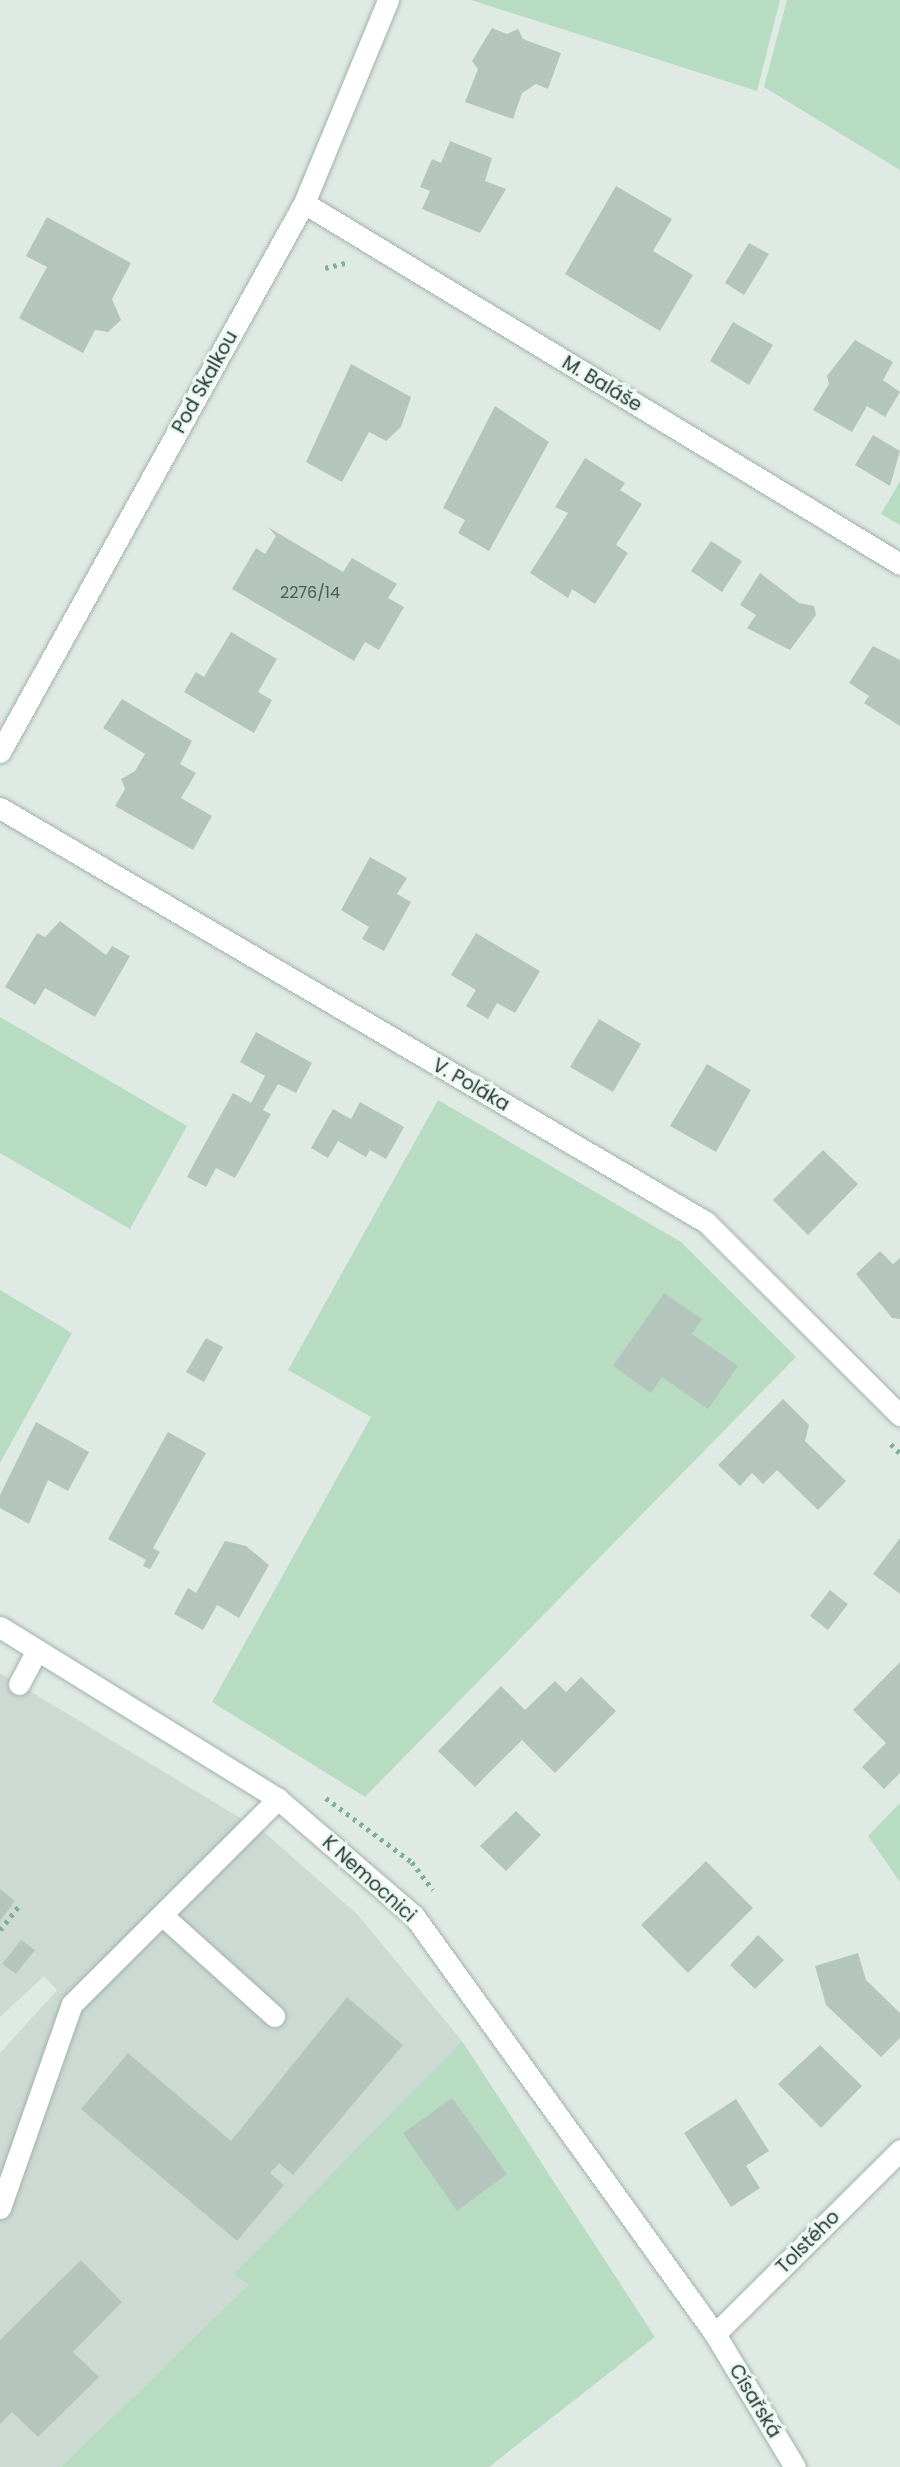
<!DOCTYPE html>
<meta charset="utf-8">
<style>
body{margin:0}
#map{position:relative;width:900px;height:2467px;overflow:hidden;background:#dfeae5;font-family:Poppins,sans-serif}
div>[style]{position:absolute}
.built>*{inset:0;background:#cddad4}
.green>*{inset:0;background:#b7dcc1}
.building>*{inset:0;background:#b4c5be}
.path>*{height:4.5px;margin-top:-2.25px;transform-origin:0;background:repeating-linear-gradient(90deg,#7fae9e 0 3.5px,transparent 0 8.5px)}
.roads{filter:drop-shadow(0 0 2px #a2b2ac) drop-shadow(0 0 2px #a2b2ac)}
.service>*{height:21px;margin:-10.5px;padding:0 10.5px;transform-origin:10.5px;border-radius:10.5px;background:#fff}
.minor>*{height:21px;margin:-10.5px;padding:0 10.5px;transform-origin:10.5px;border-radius:10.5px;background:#fff}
.tertiary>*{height:21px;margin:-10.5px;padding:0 10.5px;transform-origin:10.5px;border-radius:10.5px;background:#fff}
span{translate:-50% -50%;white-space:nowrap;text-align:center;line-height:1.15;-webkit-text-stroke:6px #eff7f3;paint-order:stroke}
.number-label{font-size:16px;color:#455d55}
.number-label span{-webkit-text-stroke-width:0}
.street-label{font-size:19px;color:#203a32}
</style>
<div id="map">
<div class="built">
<i style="clip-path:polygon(0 1673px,265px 1833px,357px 1914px,462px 2041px,235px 2274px,248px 2285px,61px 2467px,0 2467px,0 2053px,57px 1990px,44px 1976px,0 2017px)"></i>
</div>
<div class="green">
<i style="clip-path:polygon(471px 0,780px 0,757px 91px)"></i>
<i style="clip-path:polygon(787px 0,900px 0,900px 170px,764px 87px)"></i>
<i style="clip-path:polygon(900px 481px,900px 525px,881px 514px)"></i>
<i style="clip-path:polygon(0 1017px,187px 1126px,130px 1229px,0 1153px)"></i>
<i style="clip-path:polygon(438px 1100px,681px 1242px,796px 1357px,365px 1797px,212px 1702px,371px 1417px,288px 1370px)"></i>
<i style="clip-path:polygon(0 1290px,72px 1333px,0 1463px)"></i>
<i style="clip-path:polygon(900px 1803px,900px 1882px,868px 1836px)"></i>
<i style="clip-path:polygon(462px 2041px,655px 2337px,489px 2467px,61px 2467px,248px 2285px,234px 2274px)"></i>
</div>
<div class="building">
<i style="clip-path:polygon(492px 28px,507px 34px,518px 29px,523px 39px,561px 53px,548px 89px,536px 84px,522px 93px,513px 119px,465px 102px,478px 69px,472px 61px)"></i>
<i style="clip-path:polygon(450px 141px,492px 158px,485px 181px,506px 189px,480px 233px,422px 209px,430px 191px,420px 187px,432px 159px,441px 163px)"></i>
<i style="clip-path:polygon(616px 186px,672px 219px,653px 251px,693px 275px,660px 331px,565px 274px)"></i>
<i style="clip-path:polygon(47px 217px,131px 263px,112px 299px,121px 320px,108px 332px,95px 330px,83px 353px,19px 318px,47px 267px,26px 256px)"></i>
<i style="clip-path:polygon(749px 243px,769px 254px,744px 295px,725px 283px)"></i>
<i style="clip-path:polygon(733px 322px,773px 345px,749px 385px,710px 361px)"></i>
<i style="clip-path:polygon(855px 340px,893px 362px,883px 380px,900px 392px,885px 417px,867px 406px,852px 432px,813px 410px,829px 384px,827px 376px)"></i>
<i style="clip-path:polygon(351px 364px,411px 397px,401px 427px,386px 441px,369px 432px,342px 482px,306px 462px)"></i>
<i style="clip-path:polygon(495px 406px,549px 442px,489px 551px,458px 533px,465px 520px,443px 508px)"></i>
<i style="clip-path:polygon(873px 435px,900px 451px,890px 486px,855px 465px)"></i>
<i style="clip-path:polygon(585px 458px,625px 483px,620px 490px,642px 504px,616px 545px,628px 553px,595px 604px,572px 589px,568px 598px,530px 573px,568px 513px,555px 507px)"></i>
<i style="clip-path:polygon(268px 527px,343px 572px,352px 558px,397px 584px,388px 598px,404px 607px,379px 650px,365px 642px,354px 661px,232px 589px,256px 548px,265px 554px,276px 536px)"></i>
<i style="clip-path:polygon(711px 541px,742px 561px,722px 592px,691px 571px)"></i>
<i style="clip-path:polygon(760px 573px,799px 603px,814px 606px,816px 615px,790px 650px,747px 628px,756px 615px,740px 605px)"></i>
<i style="clip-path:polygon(231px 632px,277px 659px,258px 692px,272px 700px,254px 733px,184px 692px,196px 672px,204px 677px)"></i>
<i style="clip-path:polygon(873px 646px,900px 660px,900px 726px,864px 703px,869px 696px,849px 683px)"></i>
<i style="clip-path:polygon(122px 699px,192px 741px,180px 764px,196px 773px,181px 798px,212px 816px,193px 850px,115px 806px,125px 789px,121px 779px,135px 771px,145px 754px,103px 728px)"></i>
<i style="clip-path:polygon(370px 857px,407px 878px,397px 894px,411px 902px,384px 951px,362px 939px,369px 927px,341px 910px)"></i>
<i style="clip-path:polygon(60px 921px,106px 955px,112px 946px,130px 956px,95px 1017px,45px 988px,35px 1005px,5px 987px,37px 933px,45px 937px)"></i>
<i style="clip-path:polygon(476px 933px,540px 971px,515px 1013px,497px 1003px,488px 1019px,466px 1006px,476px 990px,451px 975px)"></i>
<i style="clip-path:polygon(599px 1019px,641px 1044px,613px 1092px,570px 1067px)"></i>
<i style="clip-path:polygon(256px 1032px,312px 1063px,296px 1093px,278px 1084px,263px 1110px,271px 1114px,235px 1178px,216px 1168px,206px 1187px,187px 1177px,197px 1158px,233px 1093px,251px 1103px,265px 1076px,240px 1062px)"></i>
<i style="clip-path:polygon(707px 1064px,751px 1090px,716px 1152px,670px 1126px)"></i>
<i style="clip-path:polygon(360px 1102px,404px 1127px,386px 1159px,370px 1150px,366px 1157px,338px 1141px,328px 1158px,311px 1148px,333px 1109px,351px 1119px)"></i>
<i style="clip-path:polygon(823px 1150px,858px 1184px,808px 1235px,773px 1200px)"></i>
<i style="clip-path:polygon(880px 1251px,893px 1264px,900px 1258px,900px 1319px,892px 1318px,856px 1274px)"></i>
<i style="clip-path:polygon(664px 1293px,702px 1319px,692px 1334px,738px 1366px,708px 1409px,662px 1377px,651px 1393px,613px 1366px)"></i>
<i style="clip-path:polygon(206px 1338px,223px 1347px,204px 1382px,186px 1372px)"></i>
<i style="clip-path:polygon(783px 1399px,809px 1425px,805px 1441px,846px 1481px,818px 1510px,777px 1470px,763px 1484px,752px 1473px,740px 1486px,718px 1465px)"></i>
<i style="clip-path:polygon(36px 1422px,89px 1452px,68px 1491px,48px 1480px,29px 1524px,0 1508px,0 1495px)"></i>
<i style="clip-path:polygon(168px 1432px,206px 1453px,153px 1548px,160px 1552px,150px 1569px,143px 1566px,146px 1560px,108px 1539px)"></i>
<i style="clip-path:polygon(900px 1538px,900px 1594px,873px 1574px)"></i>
<i style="clip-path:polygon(225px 1541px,246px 1546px,269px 1565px,239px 1618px,217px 1605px,203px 1630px,174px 1614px,188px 1588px,196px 1593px)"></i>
<i style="clip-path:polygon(830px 1590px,848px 1604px,828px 1630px,810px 1616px)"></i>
<i style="clip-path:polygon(900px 1662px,900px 1773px,884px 1789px,862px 1767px,886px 1743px,853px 1710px)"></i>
<i style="clip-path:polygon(581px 1677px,616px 1711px,555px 1773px,522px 1740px,475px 1787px,438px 1751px,501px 1686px,525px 1710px,555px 1681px,566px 1692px)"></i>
<i style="clip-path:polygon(516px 1811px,541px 1835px,506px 1871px,480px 1846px)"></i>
<i style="clip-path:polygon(706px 1861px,753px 1908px,688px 1973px,641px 1925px)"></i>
<i style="clip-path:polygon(0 1889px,15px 1901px,0 1921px)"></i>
<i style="clip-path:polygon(758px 1935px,784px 1960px,755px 1989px,730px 1965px)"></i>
<i style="clip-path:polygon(21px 1940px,35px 1950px,16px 1974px,2px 1964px)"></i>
<i style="clip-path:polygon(858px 1953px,866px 1980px,900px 2013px,900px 2038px,881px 2057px,826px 2005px,815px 1966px)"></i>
<i style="clip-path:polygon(347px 1997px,403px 2045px,293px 2175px,279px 2163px,270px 2173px,284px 2185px,237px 2241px,81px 2109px,128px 2053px,231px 2141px)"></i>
<i style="clip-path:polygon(820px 2045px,862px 2086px,821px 2128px,778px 2084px)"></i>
<i style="clip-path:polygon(452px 2098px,507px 2174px,457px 2211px,403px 2133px)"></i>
<i style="clip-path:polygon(736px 2099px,769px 2151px,746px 2166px,760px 2188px,731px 2207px,684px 2133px)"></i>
<i style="clip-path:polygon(81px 2260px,122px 2302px,73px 2352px,99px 2377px,38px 2437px,12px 2412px,0 2424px,0 2340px)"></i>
</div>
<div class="path">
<i style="left:325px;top:268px;width:21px;rotate:-14deg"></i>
<i style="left:891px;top:1444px;width:13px;rotate:45deg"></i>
<i style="left:326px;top:1798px;width:107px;rotate:36.7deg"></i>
<i style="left:412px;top:1862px;width:35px;rotate:53deg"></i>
<i style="left:0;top:1930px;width:33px;rotate:-52deg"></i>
</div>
<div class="roads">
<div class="service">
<i style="left:19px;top:1684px;width:38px;rotate:-62deg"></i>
<i style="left:162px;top:1915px;width:151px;rotate:42deg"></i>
<i style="left:0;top:2208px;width:216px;rotate:-70.6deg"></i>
<i style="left:72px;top:2004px;width:291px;rotate:-44.9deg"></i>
</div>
<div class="minor">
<i style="left:304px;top:203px;width:697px;rotate:31.2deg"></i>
<i style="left:0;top:752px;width:628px;rotate:-61.03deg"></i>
<i style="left:304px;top:203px;width:220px;rotate:-67.5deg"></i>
<i style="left:0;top:808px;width:818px;rotate:30.39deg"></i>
<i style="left:706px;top:1222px;width:274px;rotate:44.9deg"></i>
<i style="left:715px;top:2334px;width:261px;rotate:-44.8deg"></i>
</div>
<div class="tertiary">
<i style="left:0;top:1627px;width:327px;rotate:31.7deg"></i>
<i style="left:278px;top:1799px;width:179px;rotate:40.7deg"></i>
<i style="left:414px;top:1916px;width:515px;rotate:54.24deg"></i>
<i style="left:715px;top:2334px;width:155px;rotate:59deg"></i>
</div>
</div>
<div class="number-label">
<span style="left:310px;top:593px">2276/14</span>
</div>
<div class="street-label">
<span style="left:205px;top:382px;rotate:-61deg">Pod Skalkou</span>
<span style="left:602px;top:384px;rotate:31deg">M. Baláše</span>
<span style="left:471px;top:1085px;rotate:30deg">V. Poláka</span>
<span style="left:369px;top:1879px;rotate:42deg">K Nemocnici</span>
<span style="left:808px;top:2242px;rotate:-45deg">Tolstého</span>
<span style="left:755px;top:2401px;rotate:59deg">Císařská</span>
</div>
</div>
